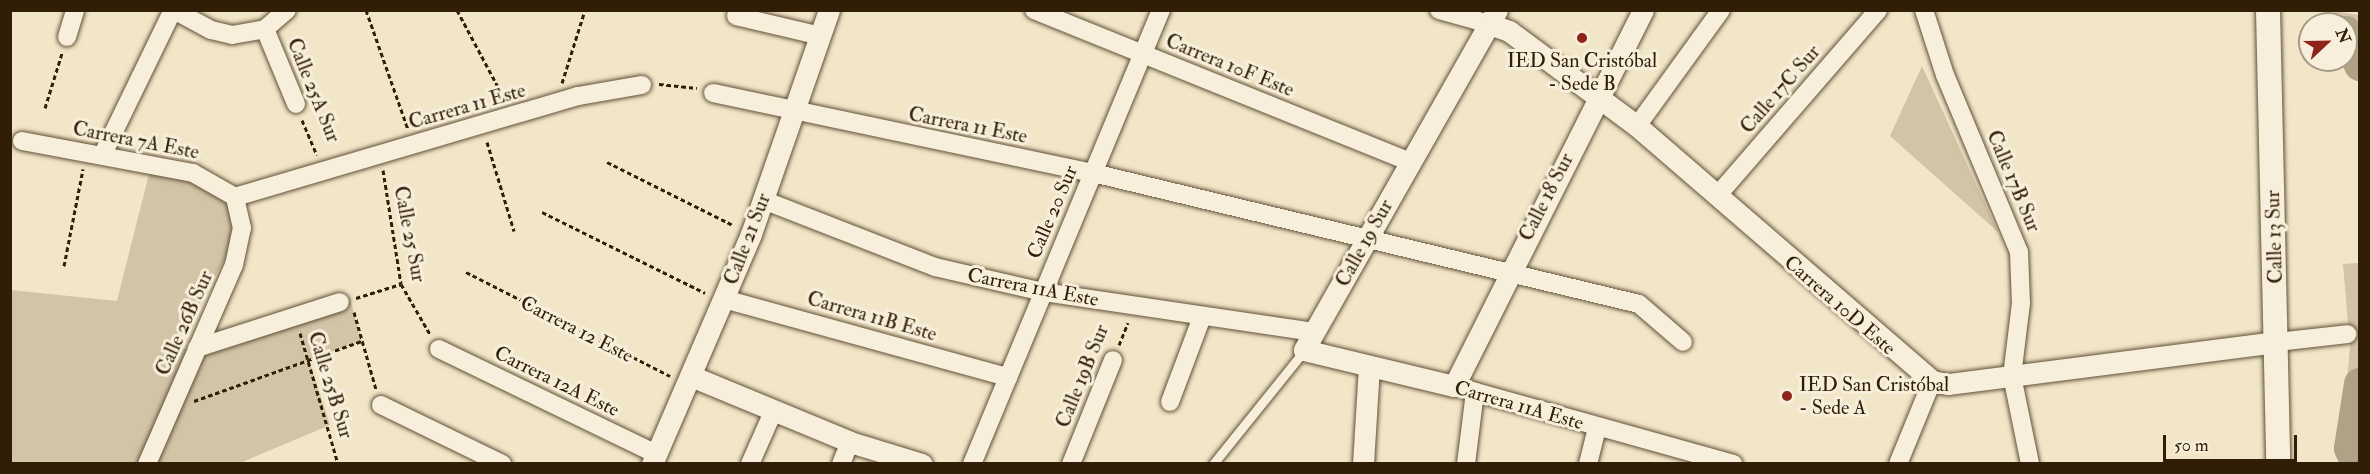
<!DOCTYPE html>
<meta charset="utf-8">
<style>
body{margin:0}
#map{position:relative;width:2370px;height:474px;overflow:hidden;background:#f2e6c8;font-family:"IM FELL Double Pica",serif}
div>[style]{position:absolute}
.green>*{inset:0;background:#d1c4a7}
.river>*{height:32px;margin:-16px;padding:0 16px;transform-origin:16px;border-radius:16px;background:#b0a286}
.path>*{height:3px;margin-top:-1.5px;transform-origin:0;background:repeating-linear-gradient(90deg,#311e07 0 4.5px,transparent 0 7.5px)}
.roads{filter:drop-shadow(0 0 2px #615037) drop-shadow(0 0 2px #615037)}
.service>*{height:9px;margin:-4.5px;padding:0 4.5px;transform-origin:4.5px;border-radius:4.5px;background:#f7efdb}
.minor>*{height:18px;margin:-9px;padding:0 9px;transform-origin:9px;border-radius:9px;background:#f7efdb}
.tertiary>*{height:21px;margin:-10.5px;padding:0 10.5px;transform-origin:10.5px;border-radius:10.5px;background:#f7efdb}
.secondary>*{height:24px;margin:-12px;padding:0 12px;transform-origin:12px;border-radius:12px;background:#f7efdb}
.dots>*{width:16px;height:16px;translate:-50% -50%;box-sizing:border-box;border:3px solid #f7efdb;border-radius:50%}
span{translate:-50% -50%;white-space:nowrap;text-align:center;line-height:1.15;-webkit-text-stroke:6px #f7efdb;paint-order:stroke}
.poi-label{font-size:20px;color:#311e07}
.left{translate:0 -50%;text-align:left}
.street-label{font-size:20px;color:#311e07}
.frame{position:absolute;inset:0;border:12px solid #311e07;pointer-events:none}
.north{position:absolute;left:2298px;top:12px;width:60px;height:60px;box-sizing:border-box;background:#f7efdb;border:2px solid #a89b86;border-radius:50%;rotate:68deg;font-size:16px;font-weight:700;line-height:24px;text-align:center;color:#311e07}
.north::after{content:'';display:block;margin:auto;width:21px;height:27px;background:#8f2418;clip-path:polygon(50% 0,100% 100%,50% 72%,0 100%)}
.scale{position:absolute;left:2163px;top:435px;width:134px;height:27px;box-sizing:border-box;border:3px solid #311e07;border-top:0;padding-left:8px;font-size:18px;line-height:21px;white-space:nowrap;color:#311e07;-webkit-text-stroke:4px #f7efdb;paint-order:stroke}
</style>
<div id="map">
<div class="green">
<i style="clip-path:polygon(2333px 11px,2359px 15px,2359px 83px,2346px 56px,2346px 24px,2336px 24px)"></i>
<i style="clip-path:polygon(1922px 66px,1998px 232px,1890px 136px)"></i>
<i style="clip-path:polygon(150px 170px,213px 190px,227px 201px,232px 229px,230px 250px,174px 349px,198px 348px,350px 299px,362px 341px,309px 360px,330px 425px,240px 463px,11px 464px,11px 290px,117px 301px)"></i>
<i style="clip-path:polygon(2359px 263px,2359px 463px,2340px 464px,2350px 346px,2343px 264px)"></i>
</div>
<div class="river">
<i style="left:2346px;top:32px;width:36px;rotate:67deg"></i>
<i style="left:2357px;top:464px;width:17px;rotate:-114deg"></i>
<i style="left:2350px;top:448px;width:65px;rotate:-81.1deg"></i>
</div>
<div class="path">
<i style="left:366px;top:10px;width:126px;rotate:70.6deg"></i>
<i style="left:457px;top:10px;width:102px;rotate:61.9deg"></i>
<i style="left:562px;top:83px;width:77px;rotate:-72.5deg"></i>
<i style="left:659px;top:84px;width:38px;rotate:6deg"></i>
<i style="left:45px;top:108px;width:58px;rotate:-72.8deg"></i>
<i style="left:302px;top:120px;width:38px;rotate:67deg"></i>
<i style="left:487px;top:142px;width:93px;rotate:73.1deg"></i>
<i style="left:607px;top:162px;width:141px;rotate:26.6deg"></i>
<i style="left:383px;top:170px;width:115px;rotate:81deg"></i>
<i style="left:401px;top:284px;width:58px;rotate:59.9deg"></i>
<i style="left:542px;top:212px;width:182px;rotate:26.4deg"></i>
<i style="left:64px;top:266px;width:99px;rotate:-78.9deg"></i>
<i style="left:466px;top:272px;width:229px;rotate:27deg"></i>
<i style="left:356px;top:298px;width:47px;rotate:-17.3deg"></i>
<i style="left:354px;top:312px;width:80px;rotate:74.1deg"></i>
<i style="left:300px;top:333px;width:136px;rotate:73.8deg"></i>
<i style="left:1119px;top:345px;width:24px;rotate:-68deg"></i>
<i style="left:194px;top:401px;width:178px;rotate:-19.7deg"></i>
</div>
<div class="roads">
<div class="service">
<i style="left:1213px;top:464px;width:145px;rotate:-51.2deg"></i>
</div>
<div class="minor">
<i style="left:174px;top:10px;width:42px;rotate:28.4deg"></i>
<i style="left:211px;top:30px;width:22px;rotate:13deg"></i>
<i style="left:232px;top:35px;width:34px;rotate:-10deg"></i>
<i style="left:265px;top:29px;width:29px;rotate:-41deg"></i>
<i style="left:1034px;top:10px;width:406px;rotate:22deg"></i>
<i style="left:1439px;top:10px;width:52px;rotate:15.6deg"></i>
<i style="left:1924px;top:10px;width:68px;rotate:72.1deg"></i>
<i style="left:1945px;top:75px;width:192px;rotate:67.3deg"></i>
<i style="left:2019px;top:252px;width:51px;rotate:87.8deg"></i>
<i style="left:2021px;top:303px;width:74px;rotate:97deg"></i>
<i style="left:2012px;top:376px;width:90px;rotate:78.4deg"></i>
<i style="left:736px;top:16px;width:87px;rotate:13.2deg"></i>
<i style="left:265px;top:29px;width:81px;rotate:67.5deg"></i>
<i style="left:67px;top:37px;width:28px;rotate:-73deg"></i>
<i style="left:713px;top:93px;width:388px;rotate:11.9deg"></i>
<i style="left:1093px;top:173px;width:561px;rotate:13.49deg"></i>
<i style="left:1639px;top:304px;width:58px;rotate:40.8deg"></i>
<i style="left:1637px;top:126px;width:143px;rotate:-54.1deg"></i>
<i style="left:22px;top:141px;width:174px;rotate:10.6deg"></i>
<i style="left:193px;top:173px;width:48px;rotate:29.7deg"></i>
<i style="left:103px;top:154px;width:160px;rotate:-64.1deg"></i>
<i style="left:1717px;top:196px;width:246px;rotate:-49.1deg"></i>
<i style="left:235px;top:197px;width:358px;rotate:-16.4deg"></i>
<i style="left:578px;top:96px;width:65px;rotate:-9.8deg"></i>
<i style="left:763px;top:200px;width:185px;rotate:21.3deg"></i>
<i style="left:935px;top:267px;width:111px;rotate:13deg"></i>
<i style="left:1043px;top:292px;width:275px;rotate:8.4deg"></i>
<i style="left:724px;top:299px;width:295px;rotate:15.4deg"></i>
<i style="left:2277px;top:342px;width:71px;rotate:-6.4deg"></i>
<i style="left:197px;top:348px;width:150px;rotate:-17.8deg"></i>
<i style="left:439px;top:349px;width:241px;rotate:25.8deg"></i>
<i style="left:1454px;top:386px;width:290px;rotate:15.6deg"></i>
<i style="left:1170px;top:402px;width:91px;rotate:-69.4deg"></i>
<i style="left:381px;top:405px;width:135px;rotate:26deg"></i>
<i style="left:147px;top:464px;width:217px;rotate:-66.4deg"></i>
<i style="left:234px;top:265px;width:38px;rotate:-78deg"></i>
<i style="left:242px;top:228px;width:32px;rotate:-103deg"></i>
<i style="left:750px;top:464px;width:57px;rotate:-66.1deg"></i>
<i style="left:841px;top:464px;width:24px;rotate:-68deg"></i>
<i style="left:972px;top:464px;width:492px;rotate:-67.4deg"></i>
<i style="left:1071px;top:464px;width:112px;rotate:-68deg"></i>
<i style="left:1466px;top:464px;width:73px;rotate:-82.9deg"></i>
<i style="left:1588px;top:464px;width:38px;rotate:-76deg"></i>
<i style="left:1898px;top:464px;width:90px;rotate:-67.7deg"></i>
</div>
<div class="tertiary">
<i style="left:1497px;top:10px;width:391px;rotate:119.6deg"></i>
<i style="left:1304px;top:350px;width:154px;rotate:13.5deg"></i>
<i style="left:1454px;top:386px;width:421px;rotate:-63.3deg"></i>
<i style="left:1489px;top:24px;width:21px;rotate:19deg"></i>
<i style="left:1509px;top:31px;width:159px;rotate:36.6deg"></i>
<i style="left:1637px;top:126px;width:390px;rotate:40.8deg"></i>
<i style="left:1932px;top:381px;width:16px;rotate:11deg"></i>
<i style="left:1948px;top:384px;width:332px;rotate:-7.3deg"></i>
<i style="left:691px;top:376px;width:172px;rotate:22.5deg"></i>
<i style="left:850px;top:442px;width:75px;rotate:17deg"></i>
<i style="left:652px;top:464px;width:250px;rotate:-66.7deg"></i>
<i style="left:751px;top:234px;width:237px;rotate:-70.8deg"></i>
<i style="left:1363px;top:464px;width:98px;rotate:-86.5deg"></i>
</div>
<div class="secondary">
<i style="left:2268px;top:10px;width:454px;rotate:88.7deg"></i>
</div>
</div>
<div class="dots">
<i style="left:1582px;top:38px;background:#8f2418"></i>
<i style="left:1787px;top:396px;background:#8f2418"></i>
</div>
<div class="poi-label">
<span style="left:1582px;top:72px">IED San Cristóbal<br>- Sede B</span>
<span class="left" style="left:1799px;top:396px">IED San Cristóbal<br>- Sede A</span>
</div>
<div class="street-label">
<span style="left:1230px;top:65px;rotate:22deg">Carrera 10F Este</span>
<span style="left:1780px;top:89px;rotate:-49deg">Calle 17C Sur</span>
<span style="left:314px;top:90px;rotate:68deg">Calle 25A Sur</span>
<span style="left:467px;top:106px;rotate:-16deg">Carrera 11 Este</span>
<span style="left:968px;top:125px;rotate:11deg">Carrera 11 Este</span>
<span style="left:136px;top:140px;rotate:11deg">Carrera 7A Este</span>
<span style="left:2014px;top:181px;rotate:67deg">Calle 17B Sur</span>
<span style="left:1546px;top:197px;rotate:-63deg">Calle 18 Sur</span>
<span style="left:1052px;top:212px;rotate:-67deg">Calle 20 Sur</span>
<span style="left:410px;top:234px;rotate:79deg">Calle 25 Sur</span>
<span style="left:2274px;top:237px;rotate:-92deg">Calle 13 Sur</span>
<span style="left:747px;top:239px;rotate:-69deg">Calle 21 Sur</span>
<span style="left:1364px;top:243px;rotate:-61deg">Calle 19 Sur</span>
<span style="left:1033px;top:287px;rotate:11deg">Carrera 11A Este</span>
<span style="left:1840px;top:305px;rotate:41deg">Carrera 10D Este</span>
<span style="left:872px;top:316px;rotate:16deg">Carrera 11B Este</span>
<span style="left:184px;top:323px;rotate:-66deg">Calle 26B Sur</span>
<span style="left:577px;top:329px;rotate:27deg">Carrera 12 Este</span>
<span style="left:1082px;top:376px;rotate:-68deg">Calle 19B Sur</span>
<span style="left:557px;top:381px;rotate:26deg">Carrera 12A Este</span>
<span style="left:331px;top:385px;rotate:73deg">Calle 25B Sur</span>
<span style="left:1519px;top:405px;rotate:16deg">Carrera 11A Este</span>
</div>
<div class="frame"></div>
<div class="north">N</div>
<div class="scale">50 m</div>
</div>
